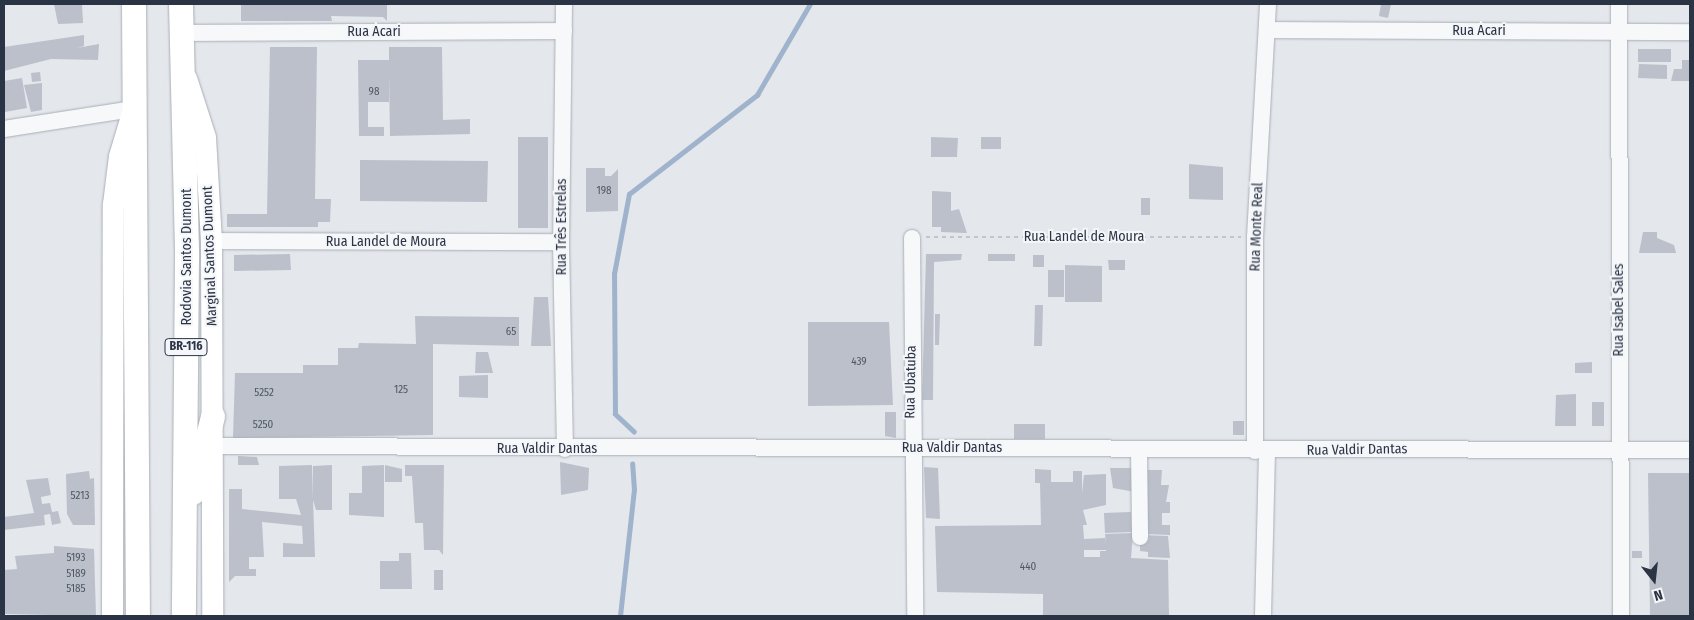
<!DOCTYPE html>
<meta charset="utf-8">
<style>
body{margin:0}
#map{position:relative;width:1694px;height:620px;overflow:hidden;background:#e4e7ec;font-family:"Fira Sans Condensed",sans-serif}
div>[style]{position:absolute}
.stream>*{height:4.5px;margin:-2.25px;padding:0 2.25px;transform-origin:2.25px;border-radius:2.25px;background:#9fb4cc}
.building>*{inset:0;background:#bbc0ca}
.path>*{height:2.5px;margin-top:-1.25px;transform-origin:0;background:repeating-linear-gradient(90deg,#c2c5cb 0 4px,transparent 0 8px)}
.roads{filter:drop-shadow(0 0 1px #a9aeb7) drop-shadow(0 0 1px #a9aeb7)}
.minor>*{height:16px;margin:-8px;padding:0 8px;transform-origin:8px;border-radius:8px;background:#f7f8fa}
.major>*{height:21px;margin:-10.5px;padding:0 10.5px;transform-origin:10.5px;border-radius:10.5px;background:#fff}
.highway>*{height:24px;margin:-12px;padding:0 12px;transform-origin:12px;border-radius:12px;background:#fff}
span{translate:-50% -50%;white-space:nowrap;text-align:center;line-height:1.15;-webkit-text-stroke:4px #f4f6f9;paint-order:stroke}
.number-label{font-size:11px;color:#4f5766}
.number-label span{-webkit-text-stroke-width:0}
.shield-label span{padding:1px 4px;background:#f4f6f9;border:1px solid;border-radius:4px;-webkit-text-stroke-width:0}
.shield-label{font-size:12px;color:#2b3445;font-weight:700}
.street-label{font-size:14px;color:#2b3445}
.frame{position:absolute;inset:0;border:5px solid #2b3445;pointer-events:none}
.north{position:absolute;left:1629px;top:555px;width:50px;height:50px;-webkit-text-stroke:4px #f4f6f9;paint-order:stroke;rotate:164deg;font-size:14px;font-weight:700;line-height:20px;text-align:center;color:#2b3445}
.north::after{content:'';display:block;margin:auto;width:18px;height:22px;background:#2b3445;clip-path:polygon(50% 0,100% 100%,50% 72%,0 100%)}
</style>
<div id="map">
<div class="stream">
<i style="left:634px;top:432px;width:26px;rotate:-137deg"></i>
<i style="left:615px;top:414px;width:140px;rotate:-90.4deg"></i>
<i style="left:614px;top:274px;width:81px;rotate:-79.4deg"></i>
<i style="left:629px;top:194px;width:162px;rotate:-37.7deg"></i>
<i style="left:757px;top:95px;width:105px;rotate:-59.8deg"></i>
<i style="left:620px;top:616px;width:127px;rotate:-83.7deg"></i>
<i style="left:634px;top:490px;width:26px;rotate:-94deg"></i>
</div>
<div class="building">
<i style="clip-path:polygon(54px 4px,82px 4px,83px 23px,58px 24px)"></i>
<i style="clip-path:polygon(241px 4px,387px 4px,387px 21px,383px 17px,331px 16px,332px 21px,241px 21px)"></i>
<i style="clip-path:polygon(1381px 4px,1391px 4px,1388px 18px,1379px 16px)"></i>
<i style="clip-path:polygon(84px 35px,84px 46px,77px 48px,99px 44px,98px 60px,51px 59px,4px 71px,4px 47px)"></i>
<i style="clip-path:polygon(270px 47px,317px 47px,315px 199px,331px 199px,330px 222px,318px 222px,318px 227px,227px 227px,227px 214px,267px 214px)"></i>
<i style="clip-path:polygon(389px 47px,442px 47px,443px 120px,470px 119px,470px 134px,390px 136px,389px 73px,389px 102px,368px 102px,368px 127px,384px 127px,384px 136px,359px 136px,358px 60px,389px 60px)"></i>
<i style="clip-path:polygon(1638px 49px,1671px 49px,1671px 62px,1638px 62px)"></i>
<i style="clip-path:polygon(1682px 60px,1690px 60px,1690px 81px,1671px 81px,1674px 69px,1682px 69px)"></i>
<i style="clip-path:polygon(1639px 64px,1667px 65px,1667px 79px,1638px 78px)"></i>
<i style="clip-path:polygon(40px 72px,41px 81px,32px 82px,31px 73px)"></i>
<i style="clip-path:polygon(22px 78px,27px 108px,5px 112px,4px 81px)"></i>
<i style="clip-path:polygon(42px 83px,42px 110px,31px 112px,24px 85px)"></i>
<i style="clip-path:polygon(518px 137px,548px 137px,548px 228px,518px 228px)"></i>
<i style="clip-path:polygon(931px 137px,958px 138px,957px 157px,931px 157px)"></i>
<i style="clip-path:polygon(981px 137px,1001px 137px,1001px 149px,981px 149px)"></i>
<i style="clip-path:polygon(360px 160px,488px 161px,487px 202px,360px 201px)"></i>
<i style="clip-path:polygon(1189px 164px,1223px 167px,1223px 200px,1189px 199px)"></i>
<i style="clip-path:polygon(586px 168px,605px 168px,605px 176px,611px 176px,618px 169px,618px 211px,586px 212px)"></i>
<i style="clip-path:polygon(932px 191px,951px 192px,951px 211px,959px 209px,967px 233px,941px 232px,941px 227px,932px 227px)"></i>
<i style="clip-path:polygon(1141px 198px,1150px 198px,1150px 215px,1141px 215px)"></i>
<i style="clip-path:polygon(1643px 232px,1657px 232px,1657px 238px,1674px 245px,1676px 253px,1639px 253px)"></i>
<i style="clip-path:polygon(290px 254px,291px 270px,234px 271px,234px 255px)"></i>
<i style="clip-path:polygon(926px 254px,962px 254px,961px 260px,934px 262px,933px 400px,922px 400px)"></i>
<i style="clip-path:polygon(988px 254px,1015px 254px,1015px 261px,988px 261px)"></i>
<i style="clip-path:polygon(1033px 255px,1044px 255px,1044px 267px,1033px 267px)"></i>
<i style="clip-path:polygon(1108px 260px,1125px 260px,1125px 270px,1109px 270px)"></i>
<i style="clip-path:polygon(1065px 265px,1102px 266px,1102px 302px,1065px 302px)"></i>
<i style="clip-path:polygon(1048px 270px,1064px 270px,1064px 297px,1048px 297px)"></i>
<i style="clip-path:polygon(534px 297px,548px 297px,551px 346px,531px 346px)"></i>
<i style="clip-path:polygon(1035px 305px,1043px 305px,1042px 346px,1034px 346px)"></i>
<i style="clip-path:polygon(935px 314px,940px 314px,939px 345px,935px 345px)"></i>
<i style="clip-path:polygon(415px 316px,519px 317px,519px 346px,433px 344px,433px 435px,233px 438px,235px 373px,303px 373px,303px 365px,338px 365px,338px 348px,358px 348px,359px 343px,416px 344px)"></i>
<i style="clip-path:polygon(808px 322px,889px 322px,893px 405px,808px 406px)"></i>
<i style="clip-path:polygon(476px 352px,488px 352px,493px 373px,475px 373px)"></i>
<i style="clip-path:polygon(1592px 362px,1592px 373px,1575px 373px,1575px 363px)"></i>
<i style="clip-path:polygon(488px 375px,488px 398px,459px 397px,459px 376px)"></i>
<i style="clip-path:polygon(1576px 394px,1576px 426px,1555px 426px,1556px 395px)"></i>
<i style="clip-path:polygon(1592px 402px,1604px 402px,1604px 426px,1592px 426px)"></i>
<i style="clip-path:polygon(885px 412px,896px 412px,896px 438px,885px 436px)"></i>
<i style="clip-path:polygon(1233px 421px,1244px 421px,1244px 435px,1233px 435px)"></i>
<i style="clip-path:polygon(1014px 424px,1045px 424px,1045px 439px,1014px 439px)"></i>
<i style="clip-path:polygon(238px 456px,257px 457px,259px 465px,238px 465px)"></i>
<i style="clip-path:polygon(560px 462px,589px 468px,588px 490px,561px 495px)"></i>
<i style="clip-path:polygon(312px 465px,313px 499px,313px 466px,332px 465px,332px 510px,316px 510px,313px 500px,315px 557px,283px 557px,283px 543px,303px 544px,302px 526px,262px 522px,264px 557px,249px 557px,249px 569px,256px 569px,256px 576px,235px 576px,229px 582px,229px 489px,242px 489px,242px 509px,301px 515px,296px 499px,279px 499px,279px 466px)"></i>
<i style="clip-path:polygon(384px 465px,384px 517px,349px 515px,349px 493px,362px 493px,362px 466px)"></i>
<i style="clip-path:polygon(385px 465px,402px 469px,402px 482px,385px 482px)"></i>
<i style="clip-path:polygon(405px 465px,444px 465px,443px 555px,439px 550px,424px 550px,423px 523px,415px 523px,412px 476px,405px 476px)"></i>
<i style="clip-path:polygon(924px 467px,938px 468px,940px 519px,926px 518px)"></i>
<i style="clip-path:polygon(1110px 468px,1134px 468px,1135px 492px,1113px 488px)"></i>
<i style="clip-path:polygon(evenodd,1035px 469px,1051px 470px,1051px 482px,1073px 482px,1073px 471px,1082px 471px,1082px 493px,1084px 475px,1106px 474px,1106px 505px,1083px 510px,1087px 525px,1083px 525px,1084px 539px,1105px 538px,1106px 545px,1105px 534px,1133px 533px,1131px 558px,1168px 560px,1169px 616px,1043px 616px,1043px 594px,937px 592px,935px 526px,1041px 525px,1040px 483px,1035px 483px,1035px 469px,1084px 550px,1106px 550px,1106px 551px,1100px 551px,1100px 557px,1084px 557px,1084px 550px)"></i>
<i style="clip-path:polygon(1145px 470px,1162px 470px,1161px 485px,1169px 485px,1166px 502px,1170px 502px,1170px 513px,1162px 513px,1162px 525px,1170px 525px,1170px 535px,1145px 534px)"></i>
<i style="clip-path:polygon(89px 471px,90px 479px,94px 478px,95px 525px,73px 525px,67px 514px,66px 474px)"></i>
<i style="clip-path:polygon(1648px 473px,1690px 473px,1690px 616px,1650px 616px)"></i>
<i style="clip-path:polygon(48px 478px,51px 495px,41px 497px,42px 504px,50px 503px,52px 512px,58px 511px,61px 523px,52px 525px,50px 514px,44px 515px,45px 525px,4px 530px,4px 517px,34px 513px,26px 480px)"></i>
<i style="clip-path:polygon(1131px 512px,1132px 532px,1105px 533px,1104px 513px)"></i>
<i style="clip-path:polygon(1140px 535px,1168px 536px,1170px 558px,1148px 557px,1148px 552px,1140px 551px)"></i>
<i style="clip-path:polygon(54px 546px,94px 549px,96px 616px,5px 614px,4px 570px,17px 569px,15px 556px,54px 553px)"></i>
<i style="clip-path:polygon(1632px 551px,1642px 551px,1642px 558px,1632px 558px)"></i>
<i style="clip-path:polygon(399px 553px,411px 553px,412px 589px,380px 589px,380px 561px,399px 561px)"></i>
<i style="clip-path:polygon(434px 570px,443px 570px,443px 590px,434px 590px)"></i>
</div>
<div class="path">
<i style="left:926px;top:237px;width:315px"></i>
</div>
<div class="roads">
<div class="minor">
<i style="left:564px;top:4px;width:238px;rotate:90.7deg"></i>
<i style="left:561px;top:242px;width:207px;rotate:88.9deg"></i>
<i style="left:1619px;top:4px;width:612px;rotate:89.81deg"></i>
<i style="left:1267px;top:30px;width:423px;rotate:0.3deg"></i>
<i style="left:183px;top:33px;width:381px;rotate:-0.3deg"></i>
<i style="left:4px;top:129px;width:131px;rotate:-8.8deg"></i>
<i style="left:912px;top:238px;width:378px;rotate:89.5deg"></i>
<i style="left:211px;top:241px;width:350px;rotate:0.2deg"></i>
<i style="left:214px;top:446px;width:1476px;rotate:0.16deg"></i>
<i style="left:1139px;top:449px;width:88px;rotate:89.3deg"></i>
<i style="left:1255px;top:451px;width:214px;rotate:-90deg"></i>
<i style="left:1255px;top:237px;width:233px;rotate:-86.8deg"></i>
<i style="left:1263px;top:616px;width:165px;rotate:-88.6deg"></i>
</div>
<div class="major">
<i style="left:186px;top:78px;width:62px;rotate:72.1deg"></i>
<i style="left:205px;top:137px;width:104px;rotate:86.7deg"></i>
<i style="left:211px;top:241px;width:375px;rotate:89.8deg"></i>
<i style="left:112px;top:616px;width:412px;rotate:-89.9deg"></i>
<i style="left:113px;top:204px;width:48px;rotate:-82.9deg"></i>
<i style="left:119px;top:156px;width:42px;rotate:-73.3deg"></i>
</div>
<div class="highway">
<i style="left:134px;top:4px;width:612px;rotate:89.63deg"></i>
<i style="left:181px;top:4px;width:253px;rotate:88.6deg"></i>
<i style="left:187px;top:257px;width:359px;rotate:90.5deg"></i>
<i style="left:193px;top:493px;width:79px;rotate:-75.3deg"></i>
</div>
</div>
<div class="number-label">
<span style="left:374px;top:92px">98</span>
<span style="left:604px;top:191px">198</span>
<span style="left:511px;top:332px">65</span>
<span style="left:859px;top:362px">439</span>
<span style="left:401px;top:390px">125</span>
<span style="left:264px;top:393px">5252</span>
<span style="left:263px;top:425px">5250</span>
<span style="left:80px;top:496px">5213</span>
<span style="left:76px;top:558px">5193</span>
<span style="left:1028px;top:567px">440</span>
<span style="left:76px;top:574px">5189</span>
<span style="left:76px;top:589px">5185</span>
</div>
<div class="shield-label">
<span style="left:186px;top:347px">BR-116</span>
</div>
<div class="street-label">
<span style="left:1479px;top:31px">Rua Acari</span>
<span style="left:374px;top:32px">Rua Acari</span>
<span style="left:562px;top:227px;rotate:-90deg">Rua Três Estrelas</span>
<span style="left:1257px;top:227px;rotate:-88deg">Rua Monte Real</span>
<span style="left:1084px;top:237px">Rua Landel de Moura</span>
<span style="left:386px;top:242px">Rua Landel de Moura</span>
<span style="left:210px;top:256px;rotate:-92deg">Marginal Santos Dumont</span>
<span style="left:187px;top:257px;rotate:-90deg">Rodovia Santos Dumont</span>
<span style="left:1619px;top:310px;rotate:-90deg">Rua Isabel Sales</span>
<span style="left:911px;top:382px;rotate:-89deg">Rua Ubatuba</span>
<span style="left:952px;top:448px">Rua Valdir Dantas</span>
<span style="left:547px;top:449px">Rua Valdir Dantas</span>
<span style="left:1357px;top:450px;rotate:-1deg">Rua Valdir Dantas</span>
</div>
<div class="frame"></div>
<div class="north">N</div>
</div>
